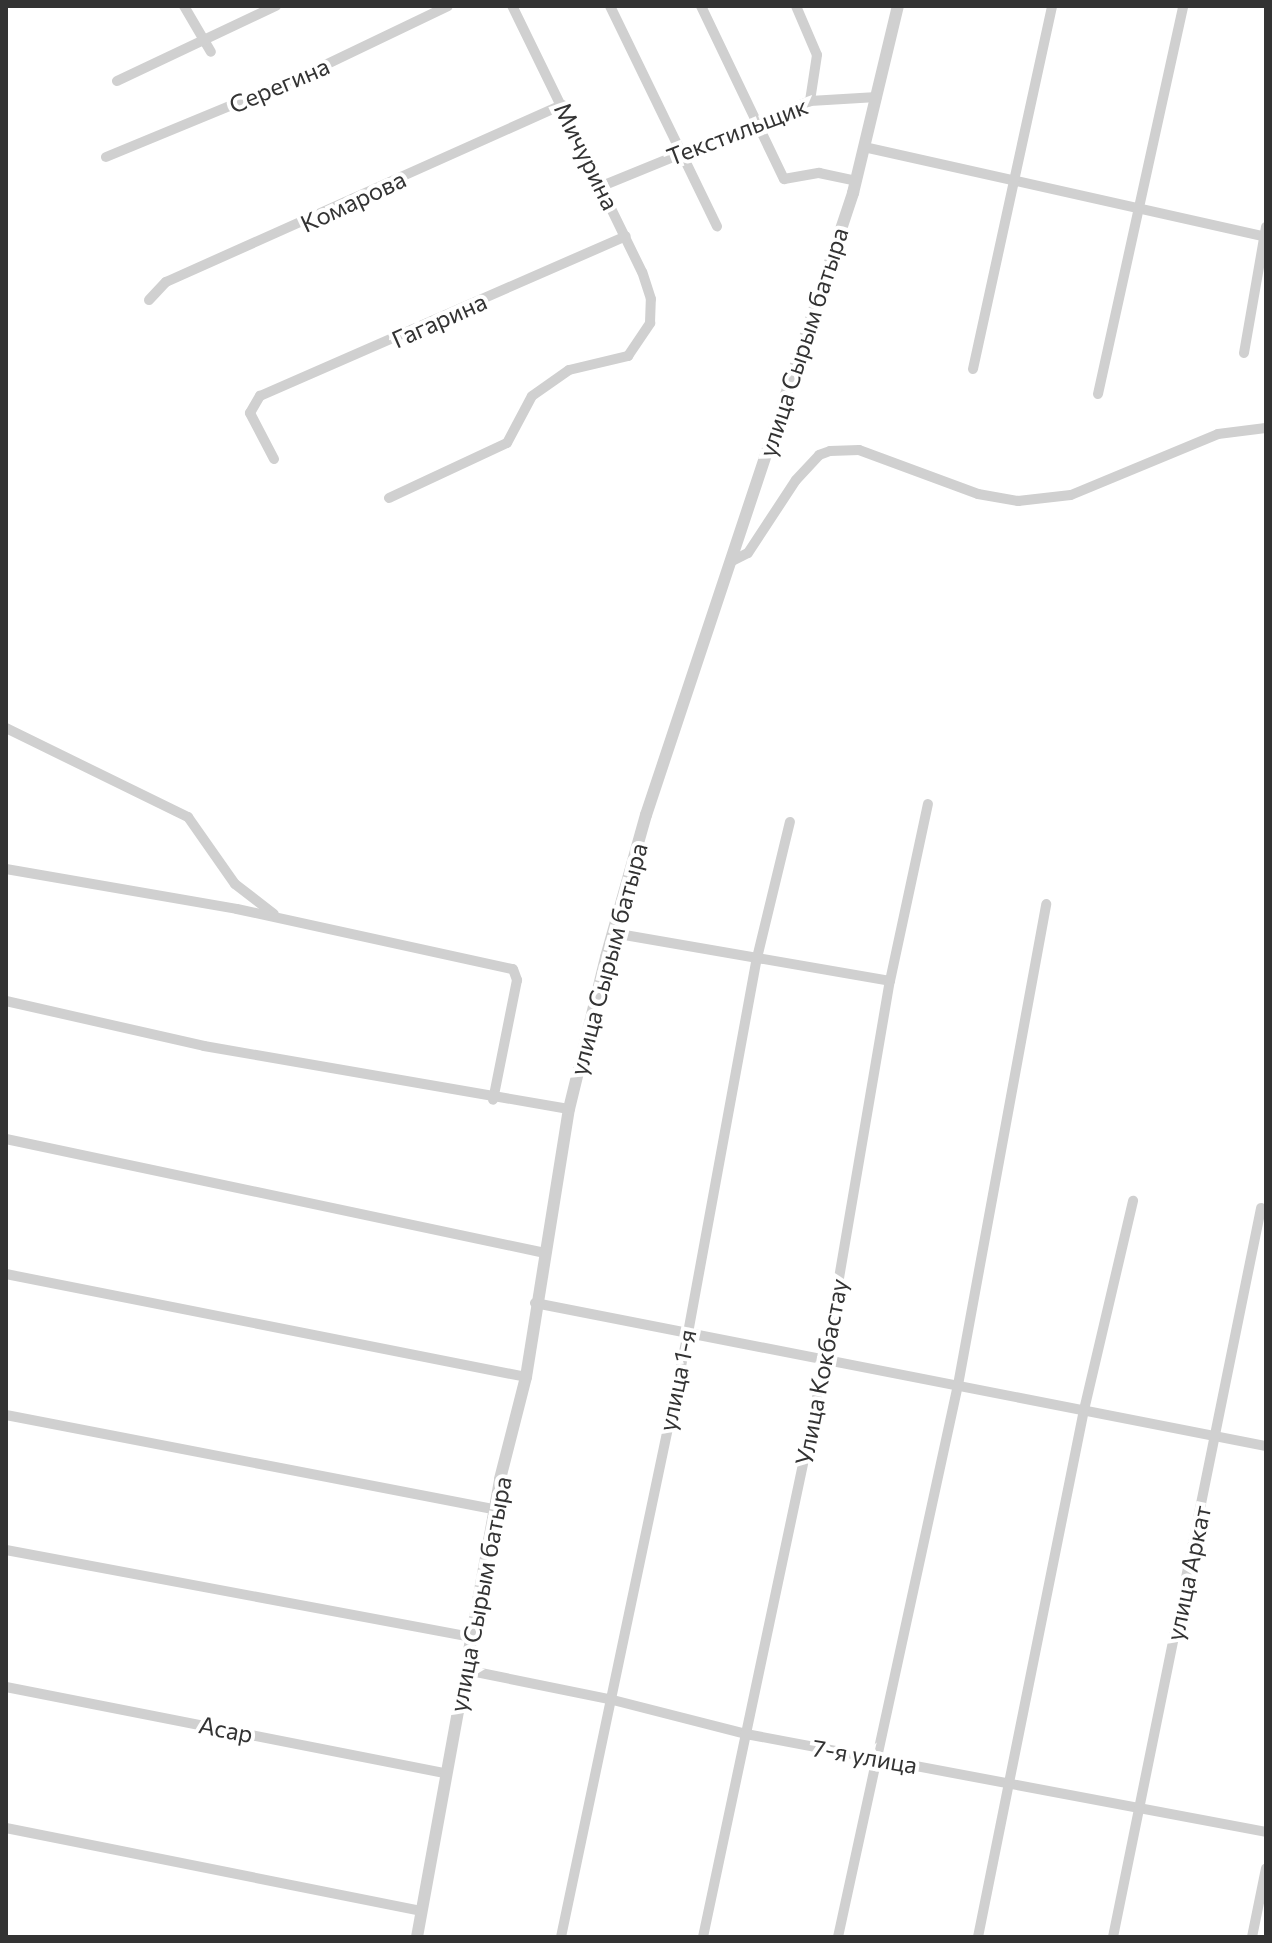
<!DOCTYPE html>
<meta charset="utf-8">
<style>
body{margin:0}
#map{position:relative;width:1272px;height:1943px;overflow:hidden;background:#fff;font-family:Commissioner,sans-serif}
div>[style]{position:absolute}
.minor>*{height:10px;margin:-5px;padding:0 5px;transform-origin:5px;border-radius:5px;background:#d0d0d0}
.tertiary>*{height:12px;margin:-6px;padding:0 6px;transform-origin:6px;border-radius:6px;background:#d0d0d0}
span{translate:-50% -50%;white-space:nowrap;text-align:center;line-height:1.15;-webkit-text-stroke:8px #fff;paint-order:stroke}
.street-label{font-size:24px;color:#333}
.frame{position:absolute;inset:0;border:8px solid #333;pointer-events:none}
</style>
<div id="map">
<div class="minor">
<i style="left:184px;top:6px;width:53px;rotate:59.6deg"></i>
<i style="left:610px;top:6px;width:245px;rotate:64.1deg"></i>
<i style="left:701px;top:6px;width:192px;rotate:64.4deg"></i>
<i style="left:784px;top:179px;width:36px;rotate:-10deg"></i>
<i style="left:819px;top:173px;width:38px;rotate:12deg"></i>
<i style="left:796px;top:6px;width:53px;rotate:66.8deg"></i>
<i style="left:817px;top:55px;width:47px;rotate:98.7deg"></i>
<i style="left:117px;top:81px;width:176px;rotate:-25.3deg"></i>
<i style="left:864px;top:147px;width:412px;rotate:12.6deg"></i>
<i style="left:106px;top:157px;width:208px;rotate:-22.4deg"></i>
<i style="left:298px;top:78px;width:166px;rotate:-25.6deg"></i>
<i style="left:602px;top:186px;width:225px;rotate:-22.2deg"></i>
<i style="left:810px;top:101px;width:67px;rotate:-3.4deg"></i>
<i style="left:149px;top:300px;width:25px;rotate:-47deg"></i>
<i style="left:166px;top:282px;width:434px;rotate:-24.1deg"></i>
<i style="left:1244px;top:353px;width:128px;rotate:-80.1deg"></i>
<i style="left:973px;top:369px;width:371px;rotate:-77.7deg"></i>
<i style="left:1098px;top:394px;width:397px;rotate:-77.6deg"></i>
<i style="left:274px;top:459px;width:52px;rotate:-117.6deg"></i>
<i style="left:250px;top:413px;width:20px;rotate:-60deg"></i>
<i style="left:260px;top:396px;width:399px;rotate:-23.6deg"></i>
<i style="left:389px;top:498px;width:130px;rotate:-25deg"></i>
<i style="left:507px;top:443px;width:53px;rotate:-62deg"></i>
<i style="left:532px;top:396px;width:45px;rotate:-35.1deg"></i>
<i style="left:569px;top:370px;width:61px;rotate:-13.3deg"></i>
<i style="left:628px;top:356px;width:40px;rotate:-56deg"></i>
<i style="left:650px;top:323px;width:24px;rotate:-88deg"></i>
<i style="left:651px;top:299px;width:28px;rotate:-108deg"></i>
<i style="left:642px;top:272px;width:296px;rotate:-116deg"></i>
<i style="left:730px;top:562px;width:20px;rotate:-27deg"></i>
<i style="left:748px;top:553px;width:87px;rotate:-56.7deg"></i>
<i style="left:796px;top:480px;width:34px;rotate:-47deg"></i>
<i style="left:819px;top:455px;width:12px;rotate:-20deg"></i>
<i style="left:830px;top:451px;width:29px;rotate:-2deg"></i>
<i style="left:859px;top:450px;width:127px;rotate:20.3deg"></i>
<i style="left:978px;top:494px;width:41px;rotate:9.9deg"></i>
<i style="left:1018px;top:501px;width:53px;rotate:-6.5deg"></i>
<i style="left:1071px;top:495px;width:159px;rotate:-22.5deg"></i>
<i style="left:1218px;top:434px;width:48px;rotate:-7.1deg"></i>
<i style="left:6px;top:728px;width:203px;rotate:26.1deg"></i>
<i style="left:188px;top:817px;width:82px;rotate:55deg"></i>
<i style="left:235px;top:884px;width:49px;rotate:37.6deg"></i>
<i style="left:6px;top:869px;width:234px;rotate:9.8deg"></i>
<i style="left:237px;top:909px;width:282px;rotate:12.3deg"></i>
<i style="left:513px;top:969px;width:12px;rotate:70deg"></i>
<i style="left:517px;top:980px;width:122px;rotate:101.3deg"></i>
<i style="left:613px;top:933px;width:281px;rotate:9.8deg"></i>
<i style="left:6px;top:1001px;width:203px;rotate:12.8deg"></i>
<i style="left:204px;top:1046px;width:370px;rotate:9.8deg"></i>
<i style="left:6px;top:1139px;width:551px;rotate:11.94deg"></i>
<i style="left:6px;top:1274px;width:530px;rotate:11.2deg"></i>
<i style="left:535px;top:1303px;width:745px;rotate:11.07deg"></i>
<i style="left:6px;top:1415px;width:501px;rotate:10.93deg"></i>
<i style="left:6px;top:1550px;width:474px;rotate:10.6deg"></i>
<i style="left:466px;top:1670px;width:146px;rotate:11.5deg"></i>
<i style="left:609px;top:1699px;width:141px;rotate:14.3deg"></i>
<i style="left:746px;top:1734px;width:529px;rotate:10.67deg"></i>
<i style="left:6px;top:1687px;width:447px;rotate:11.1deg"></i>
<i style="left:6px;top:1828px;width:423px;rotate:11.3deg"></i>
<i style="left:561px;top:1937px;width:617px;rotate:-78.13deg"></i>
<i style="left:688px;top:1333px;width:381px;rotate:-79.6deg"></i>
<i style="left:757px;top:958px;width:140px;rotate:-76.4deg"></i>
<i style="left:703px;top:1937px;width:590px;rotate:-78.06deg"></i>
<i style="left:825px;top:1360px;width:385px;rotate:-80.3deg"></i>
<i style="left:890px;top:981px;width:181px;rotate:-77.9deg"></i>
<i style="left:838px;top:1937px;width:565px;rotate:-77.74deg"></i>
<i style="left:958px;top:1385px;width:489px;rotate:-79.6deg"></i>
<i style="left:978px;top:1937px;width:538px;rotate:-78.63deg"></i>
<i style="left:1084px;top:1410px;width:215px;rotate:-76.8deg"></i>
<i style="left:1113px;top:1937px;width:744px;rotate:-78.52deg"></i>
<i style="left:1252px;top:1937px;width:70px;rotate:-78.5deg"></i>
</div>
<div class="tertiary">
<i style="left:417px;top:1937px;width:465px;rotate:-79.7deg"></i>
<i style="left:500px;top:1479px;width:105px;rotate:-75.7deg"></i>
<i style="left:526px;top:1377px;width:271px;rotate:-80.9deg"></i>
<i style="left:569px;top:1109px;width:156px;rotate:-76.3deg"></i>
<i style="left:606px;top:957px;width:148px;rotate:-74.3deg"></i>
<i style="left:646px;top:815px;width:656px;rotate:-71.59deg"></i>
<i style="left:853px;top:193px;width:192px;rotate:-76.5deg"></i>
</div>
<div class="street-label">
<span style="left:279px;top:85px;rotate:-23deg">Серегина</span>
<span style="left:737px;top:131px;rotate:-21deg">Текстильщик</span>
<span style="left:587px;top:156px;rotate:64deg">Мичурина</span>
<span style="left:353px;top:201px;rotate:-25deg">Комарова</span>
<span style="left:439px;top:320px;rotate:-24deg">Гагарина</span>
<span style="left:803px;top:342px;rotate:-72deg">улица Сырым батыра</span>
<span style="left:608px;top:959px;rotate:-75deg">улица Сырым батыра</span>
<span style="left:821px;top:1372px;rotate:-79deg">Улица Кокбастау</span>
<span style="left:677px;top:1380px;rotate:-78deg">улица 1-я</span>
<span style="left:1188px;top:1573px;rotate:-78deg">улица Аркат</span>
<span style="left:480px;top:1594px;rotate:-79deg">улица Сырым батыра</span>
<span style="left:226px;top:1729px;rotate:11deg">Асар</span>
<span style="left:865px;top:1756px;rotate:10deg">7-я улица</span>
</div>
<div class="frame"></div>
</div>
